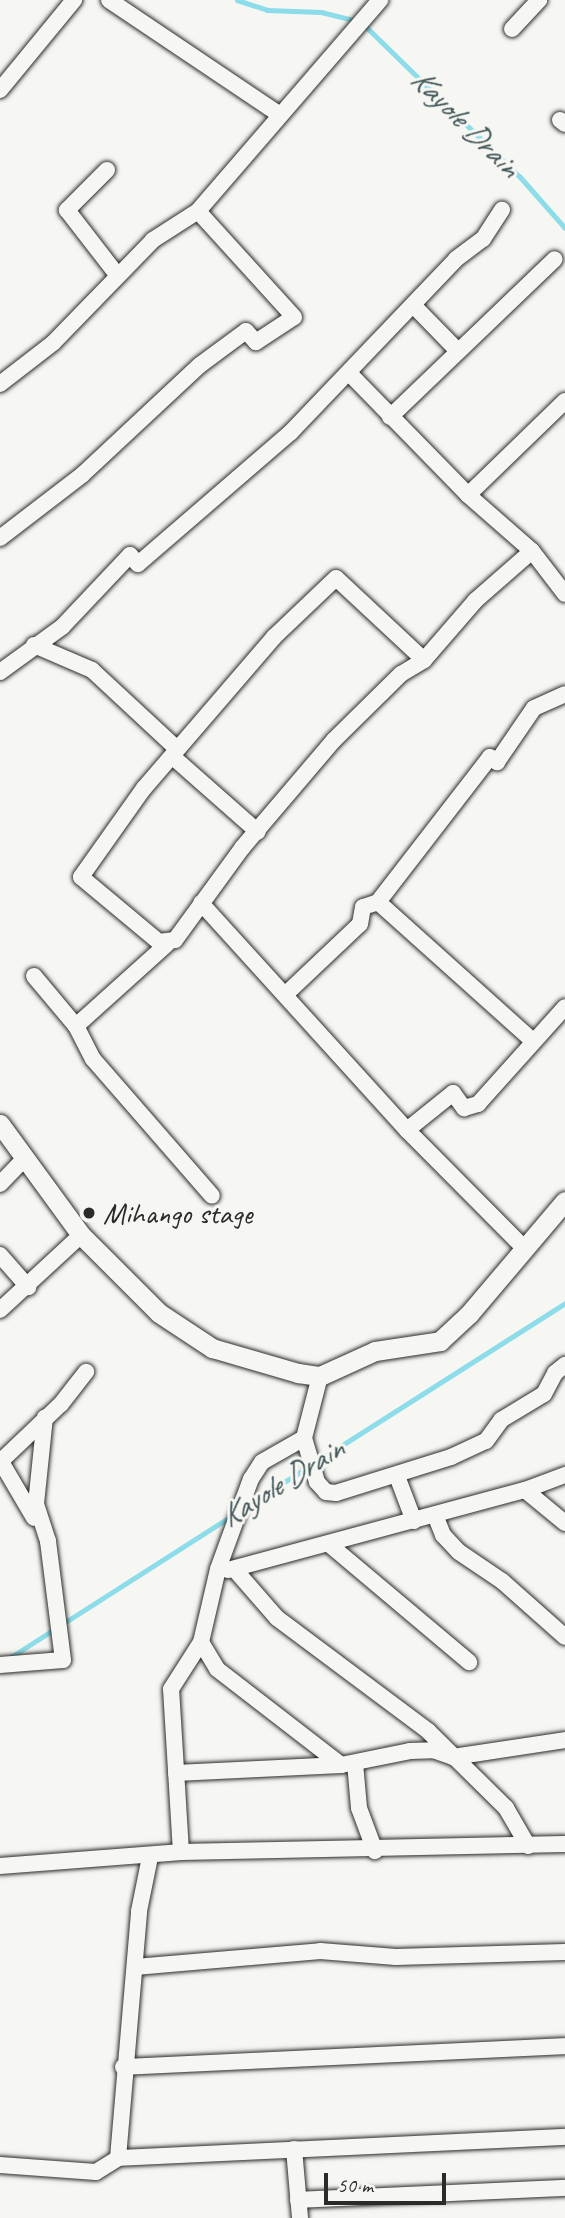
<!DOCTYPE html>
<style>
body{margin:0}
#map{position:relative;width:565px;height:2218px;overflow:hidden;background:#f6f6f2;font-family:Caveat,sans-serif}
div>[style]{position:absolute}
.stream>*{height:5px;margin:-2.5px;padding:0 2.5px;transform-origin:2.5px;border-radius:2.5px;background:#8ddce9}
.roads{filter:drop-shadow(0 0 2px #2b2b2b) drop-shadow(0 0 2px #2b2b2b)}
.minor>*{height:16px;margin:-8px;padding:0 8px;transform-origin:8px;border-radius:8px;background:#f6f6f2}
.tertiary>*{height:19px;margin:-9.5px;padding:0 9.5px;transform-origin:9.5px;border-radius:9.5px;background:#f6f6f2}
.dots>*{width:19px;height:19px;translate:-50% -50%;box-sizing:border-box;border:4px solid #f6f6f2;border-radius:50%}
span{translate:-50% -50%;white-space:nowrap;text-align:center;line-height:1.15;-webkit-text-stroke:6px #f6f6f2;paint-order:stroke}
.poi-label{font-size:30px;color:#2b2b2b}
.left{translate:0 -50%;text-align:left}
.water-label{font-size:32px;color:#44575a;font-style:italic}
.scale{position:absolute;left:324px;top:2173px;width:122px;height:32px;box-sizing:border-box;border:4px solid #2b2b2b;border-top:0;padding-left:9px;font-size:21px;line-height:24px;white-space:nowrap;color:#2b2b2b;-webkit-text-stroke:5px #f6f6f2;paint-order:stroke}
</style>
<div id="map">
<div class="stream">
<i style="left:237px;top:0;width:32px;rotate:18deg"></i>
<i style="left:267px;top:10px;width:54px;rotate:2.1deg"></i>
<i style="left:321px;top:12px;width:41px;rotate:14deg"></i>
<i style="left:361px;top:22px;width:222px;rotate:44.3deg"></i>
<i style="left:520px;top:177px;width:68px;rotate:48.6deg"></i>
<i style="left:245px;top:1507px;width:379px;rotate:-32.5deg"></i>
<i style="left:6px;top:1660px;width:271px;rotate:-32.6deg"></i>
</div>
<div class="roads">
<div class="minor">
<i style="left:109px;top:0;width:206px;rotate:33.9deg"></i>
<i style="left:512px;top:29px;width:40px;rotate:-47deg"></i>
<i style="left:0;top:90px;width:117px;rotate:-50.6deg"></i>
<i style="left:560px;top:120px;width:6px;rotate:39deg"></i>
<i style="left:107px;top:170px;width:57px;rotate:135deg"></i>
<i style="left:67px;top:210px;width:83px;rotate:52.3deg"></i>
<i style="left:414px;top:306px;width:62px;rotate:45.7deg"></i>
<i style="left:350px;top:374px;width:169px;rotate:45.7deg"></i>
<i style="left:468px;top:495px;width:85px;rotate:41.2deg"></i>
<i style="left:532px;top:551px;width:54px;rotate:52.5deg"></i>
<i style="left:0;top:384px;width:67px;rotate:-37.7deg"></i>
<i style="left:53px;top:343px;width:144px;rotate:-45.8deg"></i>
<i style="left:153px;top:240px;width:54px;rotate:-32.8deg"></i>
<i style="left:198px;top:211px;width:279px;rotate:-49.2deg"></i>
<i style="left:390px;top:417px;width:228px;rotate:-43.8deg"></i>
<i style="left:468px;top:495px;width:135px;rotate:-44.1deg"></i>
<i style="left:0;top:538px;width:103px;rotate:-37.5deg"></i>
<i style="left:82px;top:475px;width:161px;rotate:-43deg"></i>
<i style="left:200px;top:365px;width:57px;rotate:-36.5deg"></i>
<i style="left:246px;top:331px;width:15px;rotate:48deg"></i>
<i style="left:256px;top:342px;width:45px;rotate:-33.3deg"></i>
<i style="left:294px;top:317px;width:143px;rotate:-132.2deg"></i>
<i style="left:34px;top:645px;width:63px;rotate:23.3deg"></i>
<i style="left:92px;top:670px;width:116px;rotate:42.9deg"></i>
<i style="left:424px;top:660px;width:120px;rotate:-137deg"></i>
<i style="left:336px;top:578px;width:86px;rotate:136.4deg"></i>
<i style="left:274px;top:637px;width:199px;rotate:130.7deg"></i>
<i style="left:144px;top:788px;width:109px;rotate:125.3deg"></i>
<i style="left:81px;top:877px;width:102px;rotate:39.8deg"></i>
<i style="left:159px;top:942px;width:16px;rotate:-7deg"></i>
<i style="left:175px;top:940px;width:114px;rotate:-53.9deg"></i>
<i style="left:242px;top:848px;width:142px;rotate:-49.6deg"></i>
<i style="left:334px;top:740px;width:94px;rotate:-44.6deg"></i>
<i style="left:401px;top:674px;width:27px;rotate:-31deg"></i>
<i style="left:424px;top:660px;width:79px;rotate:-49.1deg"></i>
<i style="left:476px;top:600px;width:74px;rotate:-41.2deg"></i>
<i style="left:0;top:672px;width:77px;rotate:-36deg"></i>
<i style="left:62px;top:627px;width:99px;rotate:-46.6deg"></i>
<i style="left:130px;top:555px;width:12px;rotate:48deg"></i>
<i style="left:138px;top:564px;width:201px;rotate:-40.8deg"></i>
<i style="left:290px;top:433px;width:240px;rotate:-46.3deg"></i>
<i style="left:456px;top:259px;width:34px;rotate:-37deg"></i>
<i style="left:483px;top:239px;width:35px;rotate:-57deg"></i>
<i style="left:173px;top:757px;width:113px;rotate:41.4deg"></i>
<i style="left:378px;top:902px;width:208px;rotate:41.9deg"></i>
<i style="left:201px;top:903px;width:307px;rotate:47.8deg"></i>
<i style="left:407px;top:1130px;width:166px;rotate:45.2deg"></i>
<i style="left:34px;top:976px;width:65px;rotate:50deg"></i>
<i style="left:76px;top:1026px;width:37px;rotate:63deg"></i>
<i style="left:93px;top:1059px;width:181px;rotate:49deg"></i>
<i style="left:287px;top:993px;width:100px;rotate:-43.4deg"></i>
<i style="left:360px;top:924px;width:17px;rotate:-80deg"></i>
<i style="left:363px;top:907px;width:16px;rotate:-18deg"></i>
<i style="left:378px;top:902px;width:183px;rotate:-52.3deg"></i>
<i style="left:490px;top:757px;width:9px;rotate:36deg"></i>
<i style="left:497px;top:762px;width:65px;rotate:-55.6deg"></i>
<i style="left:534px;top:708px;width:34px;rotate:-24deg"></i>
<i style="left:76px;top:1026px;width:122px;rotate:-42deg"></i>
<i style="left:407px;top:1130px;width:59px;rotate:-38.8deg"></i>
<i style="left:453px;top:1093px;width:19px;rotate:54deg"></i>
<i style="left:464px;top:1108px;width:15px;rotate:-16deg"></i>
<i style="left:478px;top:1104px;width:130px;rotate:-48.1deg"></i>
<i style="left:0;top:1184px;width:33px;rotate:-46deg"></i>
<i style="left:0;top:1255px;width:43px;rotate:48.8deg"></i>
<i style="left:0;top:1310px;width:110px;rotate:-42.8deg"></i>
<i style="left:320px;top:1376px;width:64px;rotate:104.5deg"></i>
<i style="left:304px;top:1438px;width:46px;rotate:73.5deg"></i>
<i style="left:317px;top:1482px;width:13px;rotate:48deg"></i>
<i style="left:326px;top:1492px;width:10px;rotate:6deg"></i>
<i style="left:336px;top:1493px;width:121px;rotate:-17.4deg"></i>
<i style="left:451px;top:1457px;width:38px;rotate:-25deg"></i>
<i style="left:486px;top:1441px;width:26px;rotate:-54deg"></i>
<i style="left:501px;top:1420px;width:50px;rotate:-31.2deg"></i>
<i style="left:544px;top:1394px;width:24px;rotate:-62deg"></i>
<i style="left:555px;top:1373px;width:13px;rotate:-39deg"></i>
<i style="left:0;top:1460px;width:67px;rotate:59.6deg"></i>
<i style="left:0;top:1462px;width:84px;rotate:-43.6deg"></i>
<i style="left:61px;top:1404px;width:41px;rotate:-52deg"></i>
<i style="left:397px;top:1476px;width:48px;rotate:69.3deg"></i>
<i style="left:525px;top:1490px;width:52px;rotate:39.5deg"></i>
<i style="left:435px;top:1515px;width:22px;rotate:68deg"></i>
<i style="left:443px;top:1535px;width:23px;rotate:47deg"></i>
<i style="left:459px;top:1552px;width:52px;rotate:34deg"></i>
<i style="left:502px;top:1581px;width:84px;rotate:41.6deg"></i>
<i style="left:330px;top:1545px;width:182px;rotate:40.1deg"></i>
<i style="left:228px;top:1570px;width:308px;rotate:-15.1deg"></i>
<i style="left:525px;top:1490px;width:43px;rotate:-20.6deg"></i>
<i style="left:236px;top:1571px;width:62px;rotate:48.9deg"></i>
<i style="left:277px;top:1618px;width:189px;rotate:36.8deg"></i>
<i style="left:428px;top:1731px;width:110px;rotate:44.6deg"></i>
<i style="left:506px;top:1808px;width:44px;rotate:59.9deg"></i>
<i style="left:201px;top:1642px;width:31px;rotate:59deg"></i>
<i style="left:217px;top:1669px;width:157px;rotate:37.7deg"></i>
<i style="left:0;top:1665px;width:63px;rotate:-4.5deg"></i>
<i style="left:63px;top:1660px;width:120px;rotate:-97.2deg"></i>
<i style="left:48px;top:1541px;width:39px;rotate:-108deg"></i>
<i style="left:36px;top:1504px;width:87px;rotate:-84.1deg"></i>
<i style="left:355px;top:1763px;width:45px;rotate:84.9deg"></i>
<i style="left:359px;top:1808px;width:46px;rotate:69.6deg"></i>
<i style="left:176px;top:1773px;width:165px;rotate:-2.8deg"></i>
<i style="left:341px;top:1765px;width:70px;rotate:-11.5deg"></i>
<i style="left:410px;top:1751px;width:23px;rotate:-2deg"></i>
<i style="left:433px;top:1750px;width:21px;rotate:19deg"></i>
<i style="left:453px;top:1757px;width:113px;rotate:-8.6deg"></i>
<i style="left:181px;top:1852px;width:163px;rotate:-93.5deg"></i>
<i style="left:171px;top:1689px;width:56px;rotate:-57.4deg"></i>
<i style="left:201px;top:1642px;width:75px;rotate:-76.9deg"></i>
<i style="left:218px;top:1569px;width:96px;rotate:-69.9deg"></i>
<i style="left:251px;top:1479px;width:20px;rotate:-57deg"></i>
<i style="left:262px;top:1462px;width:48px;rotate:-29.7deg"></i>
<i style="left:0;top:1866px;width:182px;rotate:-4.4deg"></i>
<i style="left:181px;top:1852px;width:384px;rotate:-1.2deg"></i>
<i style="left:135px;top:1967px;width:186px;rotate:-4.9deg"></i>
<i style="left:320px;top:1951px;width:76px;rotate:4.5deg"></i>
<i style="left:396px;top:1957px;width:169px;rotate:-1.7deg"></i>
<i style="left:123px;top:2067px;width:442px;rotate:-2.7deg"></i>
<i style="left:294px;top:2149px;width:69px;rotate:85deg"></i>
<i style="left:118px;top:2158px;width:447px;rotate:-2.7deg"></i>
<i style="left:0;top:2165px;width:96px;rotate:4.2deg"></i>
<i style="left:96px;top:2172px;width:26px;rotate:-32deg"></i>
<i style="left:118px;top:2158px;width:248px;rotate:-85.1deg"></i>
<i style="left:139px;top:1911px;width:55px;rotate:-78.5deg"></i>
<i style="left:298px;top:2200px;width:267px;rotate:-2.6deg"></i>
</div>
<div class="tertiary">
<i style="left:0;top:1124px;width:137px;rotate:53.9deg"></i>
<i style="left:81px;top:1235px;width:110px;rotate:45deg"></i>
<i style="left:159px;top:1313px;width:64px;rotate:33.4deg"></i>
<i style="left:212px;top:1348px;width:90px;rotate:16.2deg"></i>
<i style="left:298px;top:1373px;width:22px;rotate:8deg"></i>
<i style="left:320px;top:1376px;width:60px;rotate:-24.4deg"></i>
<i style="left:375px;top:1351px;width:66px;rotate:-8.7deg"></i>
<i style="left:440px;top:1341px;width:40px;rotate:-43deg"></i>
<i style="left:469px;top:1314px;width:148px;rotate:-49.7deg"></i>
</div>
</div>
<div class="dots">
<i style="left:89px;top:1213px;background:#2b2b2b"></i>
</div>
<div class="poi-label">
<span class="left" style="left:103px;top:1213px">Mihango stage</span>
</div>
<div class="water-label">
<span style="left:465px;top:123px;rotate:45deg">Kayole Drain</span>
<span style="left:282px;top:1483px;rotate:-32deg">Kayole Drain</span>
</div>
<div class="scale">50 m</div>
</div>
